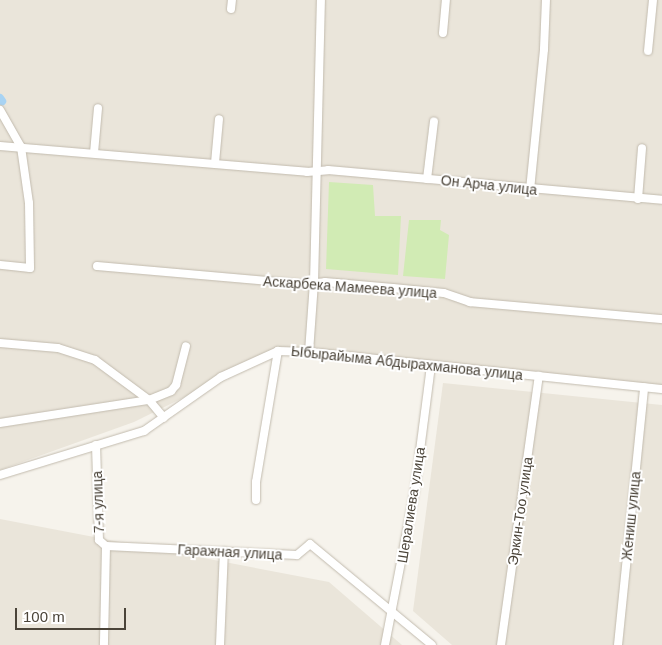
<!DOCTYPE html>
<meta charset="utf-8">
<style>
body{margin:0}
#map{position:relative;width:662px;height:645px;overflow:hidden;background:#f6f3ec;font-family:Helvetica,sans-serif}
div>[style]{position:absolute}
.residential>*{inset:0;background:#eae5da}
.green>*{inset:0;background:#d1ebb4}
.canal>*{height:8px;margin:-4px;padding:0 4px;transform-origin:4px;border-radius:4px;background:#a8d3f3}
.roads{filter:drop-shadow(0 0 1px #c2bbae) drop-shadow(0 0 1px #c2bbae)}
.minor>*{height:8px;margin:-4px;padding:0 4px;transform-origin:4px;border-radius:4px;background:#fff}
span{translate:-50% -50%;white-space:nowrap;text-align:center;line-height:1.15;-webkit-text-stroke:4px #fff;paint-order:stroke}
.street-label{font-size:14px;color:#4b4439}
.scale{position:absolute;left:15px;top:608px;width:111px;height:22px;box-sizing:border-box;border:2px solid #4b4439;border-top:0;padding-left:6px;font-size:15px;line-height:18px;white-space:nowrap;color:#4b4439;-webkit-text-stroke:4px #fff;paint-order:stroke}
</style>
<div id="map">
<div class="residential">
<i style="clip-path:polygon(0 0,662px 0,662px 388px,278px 351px,134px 422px,0 470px)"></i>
<i style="clip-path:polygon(443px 383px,662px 405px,662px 645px,452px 645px,413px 611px)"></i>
<i style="clip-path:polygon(0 519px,329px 582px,402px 645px,0 645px)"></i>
</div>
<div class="green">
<i style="clip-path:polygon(329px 182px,373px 185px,375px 216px,401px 216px,398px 275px,326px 269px)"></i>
<i style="clip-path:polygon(409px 220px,441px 220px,440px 230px,449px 235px,445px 279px,403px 276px)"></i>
</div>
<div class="canal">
<i style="left:0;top:98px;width:4px;rotate:56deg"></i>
</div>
<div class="roads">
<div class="minor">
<i style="left:231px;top:9px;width:9px;rotate:-84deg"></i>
<i style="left:443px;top:33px;width:33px;rotate:-85deg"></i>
<i style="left:648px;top:51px;width:51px;rotate:-84.4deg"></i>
<i style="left:0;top:110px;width:43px;rotate:60.4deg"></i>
<i style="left:21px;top:147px;width:57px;rotate:81.9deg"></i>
<i style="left:29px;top:203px;width:65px;rotate:89.1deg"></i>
<i style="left:30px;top:268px;width:30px;rotate:-174deg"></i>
<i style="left:0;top:146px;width:308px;rotate:4.8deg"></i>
<i style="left:307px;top:172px;width:21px;rotate:-5deg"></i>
<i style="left:328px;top:170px;width:335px;rotate:5.1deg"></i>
<i style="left:94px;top:153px;width:45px;rotate:-84.9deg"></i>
<i style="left:215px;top:163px;width:44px;rotate:-84.8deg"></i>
<i style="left:427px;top:179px;width:58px;rotate:-83.1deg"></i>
<i style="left:530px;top:190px;width:142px;rotate:-84.3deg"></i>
<i style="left:544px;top:49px;width:49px;rotate:-87.7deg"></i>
<i style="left:638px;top:199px;width:51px;rotate:-85.5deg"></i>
<i style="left:97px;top:266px;width:208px;rotate:5deg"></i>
<i style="left:304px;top:284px;width:21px;rotate:-5deg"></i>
<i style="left:325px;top:282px;width:68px;rotate:5deg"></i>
<i style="left:393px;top:288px;width:51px;rotate:5.6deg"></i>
<i style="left:444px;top:293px;width:28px;rotate:19deg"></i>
<i style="left:470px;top:302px;width:193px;rotate:5.1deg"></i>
<i style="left:0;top:343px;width:58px;rotate:4.9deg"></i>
<i style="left:58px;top:348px;width:39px;rotate:18deg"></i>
<i style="left:95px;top:360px;width:67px;rotate:36.5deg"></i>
<i style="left:149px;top:400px;width:23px;rotate:50deg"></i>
<i style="left:309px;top:352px;width:69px;rotate:-85.9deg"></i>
<i style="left:314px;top:283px;width:283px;rotate:-88.6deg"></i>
<i style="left:0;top:423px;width:151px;rotate:-8.8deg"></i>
<i style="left:149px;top:400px;width:24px;rotate:-22deg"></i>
<i style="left:171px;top:391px;width:8px;rotate:-50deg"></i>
<i style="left:176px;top:385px;width:40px;rotate:-75.6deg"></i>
<i style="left:96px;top:445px;width:95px;rotate:88.2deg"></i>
<i style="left:99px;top:540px;width:9px;rotate:41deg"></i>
<i style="left:106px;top:546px;width:99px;rotate:91.2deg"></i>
<i style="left:0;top:475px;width:151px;rotate:-17deg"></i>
<i style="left:144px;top:431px;width:94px;rotate:-35deg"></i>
<i style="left:221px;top:377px;width:63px;rotate:-24.5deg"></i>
<i style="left:278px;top:351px;width:31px;rotate:2deg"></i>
<i style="left:309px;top:352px;width:355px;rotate:6deg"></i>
<i style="left:256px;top:500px;width:18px;rotate:-90deg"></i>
<i style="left:256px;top:482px;width:133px;rotate:-80.5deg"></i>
<i style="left:106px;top:546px;width:191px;rotate:2.7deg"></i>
<i style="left:297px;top:555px;width:17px;rotate:-40deg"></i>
<i style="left:310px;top:544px;width:158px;rotate:39.6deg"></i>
<i style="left:220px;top:645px;width:94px;rotate:-87.6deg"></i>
<i style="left:385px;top:645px;width:159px;rotate:-79.1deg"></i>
<i style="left:415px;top:489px;width:125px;rotate:-82.6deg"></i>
<i style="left:501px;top:645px;width:272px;rotate:-82deg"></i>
<i style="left:618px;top:645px;width:259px;rotate:-84.2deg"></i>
</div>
</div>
<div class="street-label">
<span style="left:489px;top:185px;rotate:6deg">Он Арча улица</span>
<span style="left:350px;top:287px;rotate:4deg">Аскарбека Мамеева улица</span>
<span style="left:407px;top:363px;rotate:6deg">Ыбырайыма Абдырахманова улица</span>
<span style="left:98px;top:502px;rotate:-92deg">7-я улица</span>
<span style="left:411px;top:505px;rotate:-81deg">Шералиева улица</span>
<span style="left:520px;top:511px;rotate:-82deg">Эркин-Тоо улица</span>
<span style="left:631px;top:516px;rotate:-84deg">Жениш улица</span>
<span style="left:230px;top:552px;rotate:3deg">Гаражная улица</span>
</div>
<div class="scale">100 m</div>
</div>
